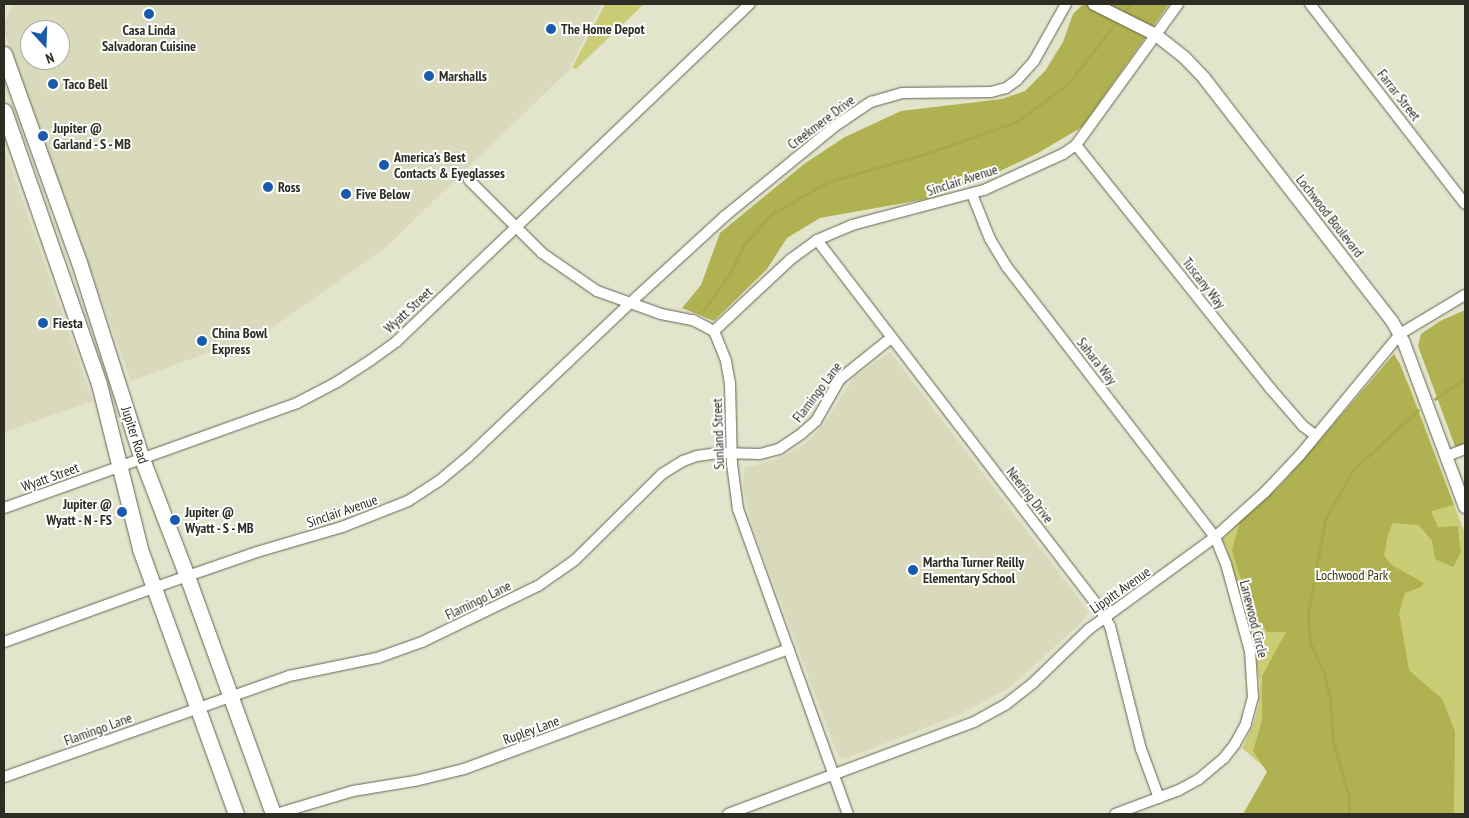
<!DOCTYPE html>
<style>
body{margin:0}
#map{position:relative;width:1469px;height:818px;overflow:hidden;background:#e3e4cc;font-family:"PT Sans Narrow",sans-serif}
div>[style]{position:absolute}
.built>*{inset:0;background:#d8dabb}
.green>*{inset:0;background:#cbcd76}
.forest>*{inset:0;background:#b0b151}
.stream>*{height:2.5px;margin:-1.25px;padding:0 1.25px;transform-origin:1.25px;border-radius:1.25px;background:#a8a949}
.roads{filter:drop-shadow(0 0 1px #636450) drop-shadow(0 0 1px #636450)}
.minor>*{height:10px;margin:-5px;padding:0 5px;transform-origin:5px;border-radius:5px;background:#fff}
.tertiary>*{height:12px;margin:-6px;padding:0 6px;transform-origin:6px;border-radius:6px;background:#fff}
.secondary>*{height:15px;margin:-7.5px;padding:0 7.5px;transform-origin:7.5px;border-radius:7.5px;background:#fff}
.dots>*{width:14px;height:14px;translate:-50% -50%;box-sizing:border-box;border:2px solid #fff;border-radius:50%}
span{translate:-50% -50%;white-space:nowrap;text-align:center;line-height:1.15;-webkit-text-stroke:4px #fff;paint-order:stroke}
.poi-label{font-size:14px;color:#2d2d24;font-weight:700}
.left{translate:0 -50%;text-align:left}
.right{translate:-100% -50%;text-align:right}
.street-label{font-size:14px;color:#2d2d24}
.park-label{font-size:14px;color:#37370e}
.frame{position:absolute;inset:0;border:5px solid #2d2d24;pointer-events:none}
.north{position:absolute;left:20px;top:20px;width:50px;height:50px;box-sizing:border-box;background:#fff;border:1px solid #ababa7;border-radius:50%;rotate:160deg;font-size:14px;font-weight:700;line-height:20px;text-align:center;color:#2d2d24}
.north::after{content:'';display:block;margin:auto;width:18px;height:22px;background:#1a5aab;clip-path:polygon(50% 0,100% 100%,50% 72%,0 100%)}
</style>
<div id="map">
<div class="built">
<i style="clip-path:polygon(evenodd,13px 4px,602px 4px,569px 70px,385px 248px,269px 330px,131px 381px,4px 31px,4px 24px,13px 4px,30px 30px,60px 30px,60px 60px,30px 60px,30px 30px)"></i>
<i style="clip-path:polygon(4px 147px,93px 401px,4px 432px)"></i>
<i style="clip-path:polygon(890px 352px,1089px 612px,1083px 621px,1009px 688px,960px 714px,845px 759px,838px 756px,753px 528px,743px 489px,744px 468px,777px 459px,804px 445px,825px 423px,853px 378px)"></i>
</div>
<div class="green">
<i style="clip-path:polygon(605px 4px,644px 4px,576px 69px,572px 68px)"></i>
<i style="clip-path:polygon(1394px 354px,1410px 387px,1465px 534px,1465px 814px,1319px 814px,1242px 748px,1253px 725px,1259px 703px,1260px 684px,1253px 643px,1226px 546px,1221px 541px,1240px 521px,1309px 459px)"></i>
</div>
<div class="forest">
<i style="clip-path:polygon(1083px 4px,1169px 4px,1082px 127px,1038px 153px,983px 179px,932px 198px,820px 218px,787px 238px,767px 269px,714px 321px,682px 308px,701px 285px,720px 233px,804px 164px,845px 137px,901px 111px,1002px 99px,1025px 91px,1045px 71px,1063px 42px,1073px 14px)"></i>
<i style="clip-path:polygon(1465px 310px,1465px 445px,1456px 449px,1418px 346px,1421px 334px,1440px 321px)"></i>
<i style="clip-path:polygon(1394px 354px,1400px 364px,1454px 505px,1431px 511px,1438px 527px,1458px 526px,1458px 529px,1461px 552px,1453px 567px,1435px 559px,1432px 541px,1419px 525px,1393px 523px,1388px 534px,1384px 556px,1392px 565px,1424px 583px,1421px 587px,1405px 593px,1399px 613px,1409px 670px,1442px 699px,1455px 731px,1454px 814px,1243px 814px,1267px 772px,1253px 751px,1262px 720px,1262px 676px,1286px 632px,1267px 632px,1250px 608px,1232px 551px,1240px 521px,1280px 486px)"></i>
</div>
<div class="stream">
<i style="left:1124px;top:12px;width:10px;rotate:-53deg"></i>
<i style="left:703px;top:311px;width:44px;rotate:-54.2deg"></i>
<i style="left:729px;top:275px;width:34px;rotate:-64deg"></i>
<i style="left:744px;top:244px;width:41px;rotate:-47deg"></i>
<i style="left:772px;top:214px;width:64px;rotate:-29.7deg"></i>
<i style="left:828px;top:182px;width:107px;rotate:-16.2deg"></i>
<i style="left:931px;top:152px;width:90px;rotate:-19.4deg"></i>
<i style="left:1016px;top:122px;width:66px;rotate:-36.3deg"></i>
<i style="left:1069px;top:83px;width:73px;rotate:-52.2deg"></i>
<i style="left:1435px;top:399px;width:36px;rotate:-34deg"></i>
<i style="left:1349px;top:814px;width:16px;rotate:-90deg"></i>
<i style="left:1349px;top:798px;width:59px;rotate:-105.7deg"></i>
<i style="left:1333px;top:741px;width:41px;rotate:-94.2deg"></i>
<i style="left:1330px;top:700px;width:28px;rotate:-103deg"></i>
<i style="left:1324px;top:673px;width:33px;rotate:-115deg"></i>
<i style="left:1310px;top:643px;width:29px;rotate:-94deg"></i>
<i style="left:1308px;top:614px;width:96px;rotate:-79.7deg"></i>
<i style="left:1325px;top:520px;width:57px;rotate:-60.8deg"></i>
<i style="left:1353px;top:470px;width:88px;rotate:-42.7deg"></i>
</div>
<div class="roads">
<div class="minor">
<i style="left:1310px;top:4px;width:253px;rotate:52.2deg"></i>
<i style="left:1076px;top:145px;width:311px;rotate:51.4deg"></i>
<i style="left:1270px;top:388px;width:50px;rotate:49deg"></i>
<i style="left:1303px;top:426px;width:15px;rotate:37deg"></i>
<i style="left:469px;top:180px;width:103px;rotate:45deg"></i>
<i style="left:542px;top:253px;width:67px;rotate:34.6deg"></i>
<i style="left:597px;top:291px;width:68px;rotate:19.8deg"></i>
<i style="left:661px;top:314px;width:33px;rotate:11deg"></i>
<i style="left:693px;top:320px;width:24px;rotate:28deg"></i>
<i style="left:714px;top:331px;width:32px;rotate:68deg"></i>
<i style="left:726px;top:361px;width:23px;rotate:80deg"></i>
<i style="left:730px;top:384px;width:80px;rotate:88.6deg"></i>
<i style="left:732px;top:464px;width:45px;rotate:82.4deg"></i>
<i style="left:738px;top:509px;width:324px;rotate:70.2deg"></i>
<i style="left:972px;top:194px;width:48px;rotate:68.2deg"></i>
<i style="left:990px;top:239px;width:33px;rotate:59deg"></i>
<i style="left:1007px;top:267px;width:341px;rotate:52.4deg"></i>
<i style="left:1215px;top:537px;width:29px;rotate:68deg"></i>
<i style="left:1226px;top:564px;width:90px;rotate:74.6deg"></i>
<i style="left:1250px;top:651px;width:46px;rotate:86.3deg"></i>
<i style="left:1253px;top:697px;width:28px;rotate:105deg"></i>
<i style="left:1246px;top:724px;width:23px;rotate:119deg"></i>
<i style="left:1235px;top:744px;width:18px;rotate:128deg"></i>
<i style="left:1224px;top:758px;width:33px;rotate:140deg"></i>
<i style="left:1199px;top:779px;width:23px;rotate:151deg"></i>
<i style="left:1179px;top:790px;width:68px;rotate:159.4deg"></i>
<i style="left:817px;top:240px;width:465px;rotate:52.5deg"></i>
<i style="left:1100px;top:609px;width:20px;rotate:60deg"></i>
<i style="left:1110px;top:626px;width:127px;rotate:75.9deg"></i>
<i style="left:1141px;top:749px;width:52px;rotate:69.8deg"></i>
<i style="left:714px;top:331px;width:105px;rotate:-43.1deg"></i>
<i style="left:791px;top:259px;width:32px;rotate:-36deg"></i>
<i style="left:817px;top:240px;width:38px;rotate:-23deg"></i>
<i style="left:852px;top:225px;width:137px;rotate:-14.9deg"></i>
<i style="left:984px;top:190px;width:87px;rotate:-24.5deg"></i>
<i style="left:1063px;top:154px;width:16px;rotate:-35deg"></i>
<i style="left:1076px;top:145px;width:174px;rotate:-54.1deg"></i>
<i style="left:1447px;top:456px;width:19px;rotate:-21deg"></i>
<i style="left:4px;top:508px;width:311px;rotate:-19.7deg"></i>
<i style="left:297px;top:403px;width:45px;rotate:-27.7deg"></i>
<i style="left:337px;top:382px;width:40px;rotate:-32.9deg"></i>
<i style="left:371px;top:360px;width:32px;rotate:-36deg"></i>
<i style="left:397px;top:341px;width:488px;rotate:-43.7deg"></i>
<i style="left:4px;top:642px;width:158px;rotate:-19.9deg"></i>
<i style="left:153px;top:588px;width:110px;rotate:-19.1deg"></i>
<i style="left:257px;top:552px;width:89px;rotate:-16.4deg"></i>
<i style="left:342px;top:527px;width:71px;rotate:-21.5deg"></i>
<i style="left:408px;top:501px;width:37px;rotate:-33deg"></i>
<i style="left:439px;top:481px;width:38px;rotate:-40deg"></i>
<i style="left:468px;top:457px;width:222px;rotate:-43.5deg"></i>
<i style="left:629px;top:304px;width:130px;rotate:-42.5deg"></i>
<i style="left:725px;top:216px;width:146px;rotate:-39.2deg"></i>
<i style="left:838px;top:124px;width:40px;rotate:-34deg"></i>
<i style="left:871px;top:102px;width:32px;rotate:-16deg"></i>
<i style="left:902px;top:93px;width:89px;rotate:-0.6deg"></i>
<i style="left:991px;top:92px;width:16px;rotate:-15deg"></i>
<i style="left:1006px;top:88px;width:14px;rotate:-36deg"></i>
<i style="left:1017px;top:80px;width:25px;rotate:-48deg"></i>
<i style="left:1034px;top:61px;width:65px;rotate:-60.7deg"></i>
<i style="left:4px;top:777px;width:302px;rotate:-19.5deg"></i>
<i style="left:289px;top:676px;width:90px;rotate:-11.6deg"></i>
<i style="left:377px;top:658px;width:48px;rotate:-19.6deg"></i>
<i style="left:422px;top:642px;width:129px;rotate:-25.8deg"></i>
<i style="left:538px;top:586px;width:45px;rotate:-35.1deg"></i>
<i style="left:575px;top:560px;width:122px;rotate:-44.7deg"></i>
<i style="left:662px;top:474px;width:25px;rotate:-32deg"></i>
<i style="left:683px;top:461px;width:15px;rotate:-20deg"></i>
<i style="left:697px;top:456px;width:22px;rotate:-8deg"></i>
<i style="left:719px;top:453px;width:41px;rotate:1.4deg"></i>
<i style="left:760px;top:454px;width:20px;rotate:-15deg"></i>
<i style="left:779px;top:449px;width:27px;rotate:-34deg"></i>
<i style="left:801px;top:434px;width:20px;rotate:-41deg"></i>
<i style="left:816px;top:421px;width:48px;rotate:-60.3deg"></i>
<i style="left:840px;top:379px;width:65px;rotate:-38.8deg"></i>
<i style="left:276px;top:814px;width:80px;rotate:-16.6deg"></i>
<i style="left:353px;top:791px;width:63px;rotate:-9.2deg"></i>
<i style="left:415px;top:781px;width:50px;rotate:-13.8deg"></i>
<i style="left:464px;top:769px;width:346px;rotate:-20.3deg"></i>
<i style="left:728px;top:814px;width:263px;rotate:-20.5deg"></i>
<i style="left:974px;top:722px;width:35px;rotate:-29deg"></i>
<i style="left:1005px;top:705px;width:36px;rotate:-38deg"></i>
<i style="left:1033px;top:683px;width:78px;rotate:-44deg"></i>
<i style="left:1089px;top:629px;width:156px;rotate:-36.1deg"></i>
<i style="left:1215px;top:537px;width:67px;rotate:-42deg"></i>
<i style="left:1265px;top:492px;width:51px;rotate:-46.6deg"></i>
<i style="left:1300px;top:455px;width:157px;rotate:-50.4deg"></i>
<i style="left:1400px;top:334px;width:76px;rotate:-31deg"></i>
</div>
<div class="tertiary">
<i style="left:1094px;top:4px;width:69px;rotate:26.6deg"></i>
<i style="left:1156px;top:35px;width:36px;rotate:38deg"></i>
<i style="left:1184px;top:57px;width:29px;rotate:46deg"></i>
<i style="left:1204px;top:78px;width:307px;rotate:52.3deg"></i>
<i style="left:1392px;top:321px;width:25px;rotate:61deg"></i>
<i style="left:1404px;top:343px;width:175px;rotate:69.6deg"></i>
</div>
<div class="secondary">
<i style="left:4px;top:54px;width:221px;rotate:70.2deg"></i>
<i style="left:79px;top:262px;width:207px;rotate:72.3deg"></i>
<i style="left:142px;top:459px;width:125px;rotate:69deg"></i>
<i style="left:187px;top:576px;width:253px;rotate:70.1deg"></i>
<i style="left:4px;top:111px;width:289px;rotate:70.8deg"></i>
<i style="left:99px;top:384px;width:170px;rotate:76deg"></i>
<i style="left:140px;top:549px;width:282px;rotate:70.1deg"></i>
</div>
</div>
<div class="dots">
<i style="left:149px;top:14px;background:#1a5aab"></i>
<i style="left:551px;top:29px;background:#1a5aab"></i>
<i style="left:429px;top:76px;background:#1a5aab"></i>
<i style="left:53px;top:84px;background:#1a5aab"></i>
<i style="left:43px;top:136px;background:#1a5aab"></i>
<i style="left:384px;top:165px;background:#1a5aab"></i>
<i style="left:268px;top:187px;background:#1a5aab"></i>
<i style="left:346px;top:194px;background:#1a5aab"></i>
<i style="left:43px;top:323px;background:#1a5aab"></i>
<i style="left:202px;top:341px;background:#1a5aab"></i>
<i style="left:122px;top:512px;background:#1a5aab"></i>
<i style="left:175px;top:520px;background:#1a5aab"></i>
<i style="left:913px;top:570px;background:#1a5aab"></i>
</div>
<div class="poi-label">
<span class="left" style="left:561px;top:29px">The Home Depot</span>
<span style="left:149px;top:38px">Casa Linda<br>Salvadoran Cuisine</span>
<span class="left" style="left:439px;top:76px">Marshalls</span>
<span class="left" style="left:63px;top:84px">Taco Bell</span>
<span class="left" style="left:53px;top:136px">Jupiter @<br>Garland - S - MB</span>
<span class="left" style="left:394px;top:165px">America's Best<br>Contacts &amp; Eyeglasses</span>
<span class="left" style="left:278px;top:187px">Ross</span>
<span class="left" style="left:356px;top:194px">Five Below</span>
<span class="left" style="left:53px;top:323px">Fiesta</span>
<span class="left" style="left:212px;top:341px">China Bowl<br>Express</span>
<span class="right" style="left:112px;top:512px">Jupiter @<br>Wyatt - N - FS</span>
<span class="left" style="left:185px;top:520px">Jupiter @<br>Wyatt - S - MB</span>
<span class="left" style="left:923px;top:570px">Martha Turner Reilly<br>Elementary School</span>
</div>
<div class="street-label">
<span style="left:1399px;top:95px;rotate:52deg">Farrar Street</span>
<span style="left:821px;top:122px;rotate:-37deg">Creekmere Drive</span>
<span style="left:962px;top:180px;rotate:-18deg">Sinclair Avenue</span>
<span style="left:1330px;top:216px;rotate:52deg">Lochwood Boulevard</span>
<span style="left:1204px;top:283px;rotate:52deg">Tuscany Way</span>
<span style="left:408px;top:310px;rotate:-43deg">Wyatt Street</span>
<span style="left:1097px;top:361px;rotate:52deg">Sahara Way</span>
<span style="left:817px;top:392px;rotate:-53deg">Flamingo Lane</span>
<span style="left:718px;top:434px;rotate:-92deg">Sunland Street</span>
<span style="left:135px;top:435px;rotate:72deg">Jupiter Road</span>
<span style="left:50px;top:477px;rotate:-20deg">Wyatt Street</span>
<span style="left:1030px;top:495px;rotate:52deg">Neering Drive</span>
<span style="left:342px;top:511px;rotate:-19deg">Sinclair Avenue</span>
<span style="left:1120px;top:590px;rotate:-35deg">Lippitt Avenue</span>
<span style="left:478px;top:600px;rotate:-26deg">Flamingo Lane</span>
<span style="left:1254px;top:619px;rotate:76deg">Lanewood Circle</span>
<span style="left:98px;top:729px;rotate:-20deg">Flamingo Lane</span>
<span style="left:531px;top:730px;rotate:-20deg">Rupley Lane</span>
</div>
<div class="park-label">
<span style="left:1352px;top:575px">Lochwood Park</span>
</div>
<div class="frame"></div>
<div class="north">N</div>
</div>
